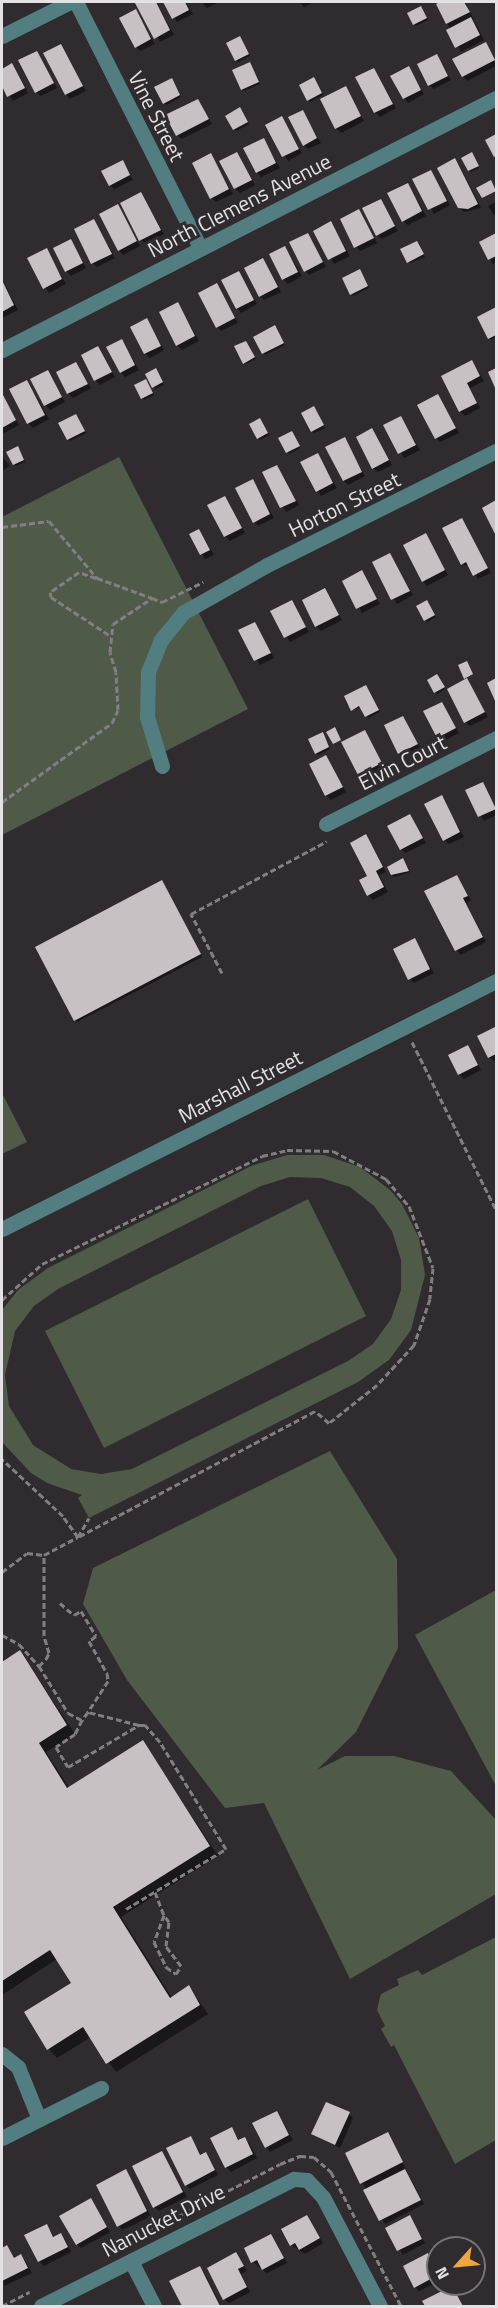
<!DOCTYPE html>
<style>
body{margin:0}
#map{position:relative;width:498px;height:2308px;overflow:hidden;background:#2f2b2f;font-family:"Titillium Web",sans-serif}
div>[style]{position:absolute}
.green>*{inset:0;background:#505a49}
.shadow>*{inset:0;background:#0007}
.building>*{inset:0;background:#c8c1c4}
.path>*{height:3px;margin-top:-1.5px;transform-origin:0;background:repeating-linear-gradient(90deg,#827f82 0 6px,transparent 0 9px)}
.minor>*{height:15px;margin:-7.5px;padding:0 7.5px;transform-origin:7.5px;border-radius:7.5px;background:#527e81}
span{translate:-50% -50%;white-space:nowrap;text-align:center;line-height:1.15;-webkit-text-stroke:6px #2f2b2f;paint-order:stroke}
.street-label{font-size:21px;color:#e4e2e4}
.frame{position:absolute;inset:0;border:3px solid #e4e2e4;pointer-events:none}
.north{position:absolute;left:426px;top:2236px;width:60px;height:60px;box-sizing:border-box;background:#2f2b2f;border:2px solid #777477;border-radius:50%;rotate:243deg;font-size:16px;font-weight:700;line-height:24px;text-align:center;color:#e4e2e4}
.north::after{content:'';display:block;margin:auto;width:21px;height:27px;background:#f0a63f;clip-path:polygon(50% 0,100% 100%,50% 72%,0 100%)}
</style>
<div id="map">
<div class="green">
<i style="clip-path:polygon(119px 457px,248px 709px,2px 835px,2px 517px)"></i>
<i style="clip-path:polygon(2px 1093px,27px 1142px,2px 1154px)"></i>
<i style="clip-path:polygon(evenodd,287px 1155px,324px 1155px,360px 1167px,390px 1190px,402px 1204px,419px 1238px,425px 1275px,411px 1330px,389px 1360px,358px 1382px,89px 1518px,78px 1498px,82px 1495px,47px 1483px,31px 1473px,2px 1442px,2px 1310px,18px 1290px,48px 1268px,251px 1166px,287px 1155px,290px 1177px,321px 1178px,350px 1187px,374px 1206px,392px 1231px,401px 1260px,401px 1290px,391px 1319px,373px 1344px,348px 1361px,132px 1469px,101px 1474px,71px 1469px,33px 1445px,9px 1406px,5px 1375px,15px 1331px,34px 1306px,58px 1289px,261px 1186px,290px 1177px)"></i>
<i style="clip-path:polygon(308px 1199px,366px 1316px,104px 1448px,45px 1331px)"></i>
<i style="clip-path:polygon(330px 1451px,397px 1559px,398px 1648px,356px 1732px,317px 1770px,345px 1756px,394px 1756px,451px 1771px,496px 1820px,496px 1894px,350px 1979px,264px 1803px,225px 1808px,127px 1680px,83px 1604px,93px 1568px)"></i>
<i style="clip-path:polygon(496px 1590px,496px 1786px,415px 1635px)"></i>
<i style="clip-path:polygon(496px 1937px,496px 2140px,455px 2164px,394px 2045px,391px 2047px,381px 2029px,385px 2026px,377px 2010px,379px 2001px,381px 1994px,399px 1985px,397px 1979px,418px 1970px,422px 1975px)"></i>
</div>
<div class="shadow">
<i style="clip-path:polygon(156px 2px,174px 35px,160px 42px,138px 3px)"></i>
<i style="clip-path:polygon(165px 2px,186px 2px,193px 14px,177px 22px)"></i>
<i style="clip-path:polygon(202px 2px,219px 2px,207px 8px)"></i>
<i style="clip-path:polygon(300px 2px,314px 2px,304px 7px)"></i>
<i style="clip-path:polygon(429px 2px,465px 2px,484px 40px,461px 52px,437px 2px)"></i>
<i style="clip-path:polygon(423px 9px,428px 20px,416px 26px,414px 24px)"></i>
<i style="clip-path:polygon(135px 11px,155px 44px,140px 51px,136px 47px)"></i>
<i style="clip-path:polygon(241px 40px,250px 56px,238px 62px,236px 60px)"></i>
<i style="clip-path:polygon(486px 43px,496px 66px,467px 81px,463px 76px)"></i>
<i style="clip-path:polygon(61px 46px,86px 91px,70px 99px,66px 94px)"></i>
<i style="clip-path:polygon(37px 53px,57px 88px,41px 96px,36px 92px)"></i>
<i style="clip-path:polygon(437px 55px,451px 80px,434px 89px,429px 85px)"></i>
<i style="clip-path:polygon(250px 64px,260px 84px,244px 91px,242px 89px)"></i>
<i style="clip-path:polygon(12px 65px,28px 93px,13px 101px,2px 83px,2px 71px)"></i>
<i style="clip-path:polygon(408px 68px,424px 94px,408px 103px,404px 98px)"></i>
<i style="clip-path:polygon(374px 69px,396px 108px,380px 117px,375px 112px)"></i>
<i style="clip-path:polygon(315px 80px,323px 95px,310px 102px,308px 100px)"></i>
<i style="clip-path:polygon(173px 82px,181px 97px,166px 105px,164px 103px)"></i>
<i style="clip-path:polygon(345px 88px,364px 121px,341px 133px,336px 128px)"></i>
<i style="clip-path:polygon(198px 100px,212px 124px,182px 139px,177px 135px)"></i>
<i style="clip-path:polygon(242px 111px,249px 124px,236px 131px,234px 129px)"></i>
<i style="clip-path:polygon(302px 112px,321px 143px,308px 149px,304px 145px)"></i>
<i style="clip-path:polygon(282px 118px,302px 153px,288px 161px,267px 126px)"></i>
<i style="clip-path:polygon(263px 140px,280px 168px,261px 177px,257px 172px)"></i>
<i style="clip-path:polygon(237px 154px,255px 185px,240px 193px,235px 188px)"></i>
<i style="clip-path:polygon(211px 155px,233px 194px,216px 202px,211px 198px)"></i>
<i style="clip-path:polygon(473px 156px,479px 168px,471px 172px,469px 170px)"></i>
<i style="clip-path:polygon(455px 160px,459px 165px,481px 208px,464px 212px,459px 207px)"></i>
<i style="clip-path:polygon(122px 162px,133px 180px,114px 189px,110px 185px)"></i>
<i style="clip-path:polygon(431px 172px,450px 205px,434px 214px,414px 180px)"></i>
<i style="clip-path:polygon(408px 184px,426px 216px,408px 225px,403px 221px)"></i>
<i style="clip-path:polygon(141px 194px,164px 234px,145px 244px,141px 240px)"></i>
<i style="clip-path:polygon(380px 201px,398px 231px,382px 239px,377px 235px)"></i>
<i style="clip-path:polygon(496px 202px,496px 214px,494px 215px,488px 206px)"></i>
<i style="clip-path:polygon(118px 205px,140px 246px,123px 255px,119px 250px)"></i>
<i style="clip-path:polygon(359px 211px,377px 243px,360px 251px,356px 247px)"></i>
<i style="clip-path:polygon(94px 221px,115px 258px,97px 267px,93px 263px)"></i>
<i style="clip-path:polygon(331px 223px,350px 256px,334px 264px,315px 231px)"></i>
<i style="clip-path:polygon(308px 234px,326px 267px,309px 275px,305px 271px)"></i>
<i style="clip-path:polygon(496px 235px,496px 262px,493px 264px,481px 243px)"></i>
<i style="clip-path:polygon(70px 241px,86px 268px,71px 276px,66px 271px)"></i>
<i style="clip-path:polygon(417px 243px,425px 257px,410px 263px,408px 262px)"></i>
<i style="clip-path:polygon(285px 247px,302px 276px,288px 284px,283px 279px)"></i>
<i style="clip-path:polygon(46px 250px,66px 284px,49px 293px,29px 259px)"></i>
<i style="clip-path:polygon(263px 260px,281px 292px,264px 300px,260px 296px)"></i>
<i style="clip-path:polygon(239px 273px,257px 304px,241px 313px,237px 308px)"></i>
<i style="clip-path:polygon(361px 273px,369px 288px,353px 296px,344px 279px)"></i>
<i style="clip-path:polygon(2px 279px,18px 310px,2px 318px)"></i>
<i style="clip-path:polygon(216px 285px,238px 323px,221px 331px,217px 327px)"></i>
<i style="clip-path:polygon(178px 304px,199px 341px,182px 350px,177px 345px)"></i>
<i style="clip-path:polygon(495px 309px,496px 337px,491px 340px,489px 338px)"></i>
<i style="clip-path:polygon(147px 320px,164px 350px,150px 358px,145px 353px)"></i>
<i style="clip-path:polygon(276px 328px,285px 345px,265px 355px,255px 337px)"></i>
<i style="clip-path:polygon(122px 341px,139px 370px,125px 377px,121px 372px)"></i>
<i style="clip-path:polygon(248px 344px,256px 359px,246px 364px,244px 363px)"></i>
<i style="clip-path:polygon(98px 348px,115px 377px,100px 385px,95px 380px)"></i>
<i style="clip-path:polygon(472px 362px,484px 381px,470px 388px,480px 408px,465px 416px,460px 411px)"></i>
<i style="clip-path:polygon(76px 364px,91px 388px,73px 398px,68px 393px)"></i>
<i style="clip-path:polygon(48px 372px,65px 402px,50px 410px,45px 405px)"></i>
<i style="clip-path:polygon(157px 372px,164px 385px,155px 389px,154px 387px)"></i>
<i style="clip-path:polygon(27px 381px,49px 419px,33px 428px,28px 423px)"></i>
<i style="clip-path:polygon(148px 382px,154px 395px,144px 400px,136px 385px)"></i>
<i style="clip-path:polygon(438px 396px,459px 433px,440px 442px,436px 438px)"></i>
<i style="clip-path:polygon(2px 398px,19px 425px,4px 433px,2px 430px)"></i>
<i style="clip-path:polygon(316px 410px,325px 428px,314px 433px,312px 431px)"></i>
<i style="clip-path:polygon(78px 418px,86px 433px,70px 441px,60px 424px)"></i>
<i style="clip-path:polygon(401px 418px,420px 450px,404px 458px,385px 426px)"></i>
<i style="clip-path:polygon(260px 419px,269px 435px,260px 440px,258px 438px)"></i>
<i style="clip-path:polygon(372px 430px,392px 465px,378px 472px,373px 468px)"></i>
<i style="clip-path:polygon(293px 434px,300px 448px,289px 454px,287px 452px)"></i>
<i style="clip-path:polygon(344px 439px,365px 476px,348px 485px,344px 481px)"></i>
<i style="clip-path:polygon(19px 450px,25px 462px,16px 466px,14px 464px)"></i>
<i style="clip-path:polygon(318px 455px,337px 488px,321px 496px,302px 463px)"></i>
<i style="clip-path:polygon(2px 457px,10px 466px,2px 471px)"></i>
<i style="clip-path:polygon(277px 466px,299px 505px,286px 512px,264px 473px)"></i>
<i style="clip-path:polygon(253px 481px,274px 518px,258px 526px,254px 522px)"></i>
<i style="clip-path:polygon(225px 497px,245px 533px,230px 541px,225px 536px)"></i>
<i style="clip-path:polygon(462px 520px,491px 573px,478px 579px,470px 567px,462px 564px)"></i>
<i style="clip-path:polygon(199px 530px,214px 555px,205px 559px,191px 535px)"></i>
<i style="clip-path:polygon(425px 535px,448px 575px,427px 586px,423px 581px)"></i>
<i style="clip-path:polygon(390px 554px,413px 595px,397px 604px,374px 562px)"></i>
<i style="clip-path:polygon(362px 572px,380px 604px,362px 613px,344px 581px)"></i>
<i style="clip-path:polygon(325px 590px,342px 620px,321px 631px,316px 626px)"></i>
<i style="clip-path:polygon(292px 602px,309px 632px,290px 642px,272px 612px)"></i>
<i style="clip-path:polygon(429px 604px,436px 617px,427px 622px,426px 620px)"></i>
<i style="clip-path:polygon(254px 623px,274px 658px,260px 665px,240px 631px)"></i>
<i style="clip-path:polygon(439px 678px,445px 689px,437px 694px,435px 692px)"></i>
<i style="clip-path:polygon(467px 680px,488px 717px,470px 726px,465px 722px)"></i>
<i style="clip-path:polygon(368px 689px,380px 712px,368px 718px,362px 707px,352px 710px)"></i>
<i style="clip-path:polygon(442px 704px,459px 733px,442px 742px,438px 737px)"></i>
<i style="clip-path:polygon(403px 717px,421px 749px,404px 758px,386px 726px)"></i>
<i style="clip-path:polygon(365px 731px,385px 768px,363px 779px,343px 743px)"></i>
<i style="clip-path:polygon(324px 736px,330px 749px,318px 755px,316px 753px)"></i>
<i style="clip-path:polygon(326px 757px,346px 792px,331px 800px,326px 795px)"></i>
<i style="clip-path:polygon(483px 784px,496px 808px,496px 815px,484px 821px,467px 791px)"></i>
<i style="clip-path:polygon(441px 797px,464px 837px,449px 844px,444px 840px)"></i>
<i style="clip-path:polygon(410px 816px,426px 843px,405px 853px,401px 849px)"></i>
<i style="clip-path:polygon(366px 836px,386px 872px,379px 875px,388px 892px,373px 900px,368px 895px)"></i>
<i style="clip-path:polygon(403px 860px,410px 872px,394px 877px,392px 875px)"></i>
<i style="clip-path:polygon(457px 876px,471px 900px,466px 903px,486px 942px,460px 955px,426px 892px)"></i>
<i style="clip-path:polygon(164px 884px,202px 957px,77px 1022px,75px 1020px)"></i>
<i style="clip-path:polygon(414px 940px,434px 973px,414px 983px,410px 979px)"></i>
<i style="clip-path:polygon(494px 1029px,496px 1060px,494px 1061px,489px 1057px)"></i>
<i style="clip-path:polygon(468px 1047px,481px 1070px,464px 1079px,459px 1074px)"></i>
<i style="clip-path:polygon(20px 1652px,75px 1734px,46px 1752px,69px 1788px,143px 1742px,218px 1856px,121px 1917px,172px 1998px,189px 1987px,208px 2014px,116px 2072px,91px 2037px,57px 2058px,49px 2049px,73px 1984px,57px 1959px,2px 1995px,2px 1663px)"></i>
<i style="clip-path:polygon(277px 2113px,293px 2140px,270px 2152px,266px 2147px)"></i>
<i style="clip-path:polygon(349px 2114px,353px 2118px,340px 2148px,313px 2134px)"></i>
<i style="clip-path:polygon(231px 2129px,240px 2141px,245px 2139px,249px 2143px,257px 2158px,231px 2172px,226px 2167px)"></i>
<i style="clip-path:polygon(387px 2133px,424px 2204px,385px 2224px,347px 2154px)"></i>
<i style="clip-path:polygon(190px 2137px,202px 2156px,210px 2159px,218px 2175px,190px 2189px,186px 2185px)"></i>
<i style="clip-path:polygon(162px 2153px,187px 2197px,159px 2211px,154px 2207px)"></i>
<i style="clip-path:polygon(126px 2171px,151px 2216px,123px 2230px,118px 2226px)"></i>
<i style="clip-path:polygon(91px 2200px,110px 2232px,81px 2248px,77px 2244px)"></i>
<i style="clip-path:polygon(306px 2217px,323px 2243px,305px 2254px,291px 2245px)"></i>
<i style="clip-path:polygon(410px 2217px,425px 2243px,403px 2255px,387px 2228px)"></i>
<i style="clip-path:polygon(47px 2226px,55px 2238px,61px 2235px,65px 2239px,71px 2252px,44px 2266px,39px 2261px)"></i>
<i style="clip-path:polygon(271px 2236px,287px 2263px,267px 2273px,253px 2262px)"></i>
<i style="clip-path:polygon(7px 2247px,15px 2259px,21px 2256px,25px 2260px,32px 2273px,4px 2286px,2px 2249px)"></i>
<i style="clip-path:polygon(236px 2254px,247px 2271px,241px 2274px,250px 2292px,229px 2303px,224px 2299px)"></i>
<i style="clip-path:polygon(428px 2255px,438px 2270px,438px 2282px,419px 2291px,415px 2287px)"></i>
<i style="clip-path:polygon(199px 2268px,204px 2272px,221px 2306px,183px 2306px,171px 2282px)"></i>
<i style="clip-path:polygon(452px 2288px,464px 2306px,426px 2306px,424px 2302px)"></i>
</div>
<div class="building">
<i style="clip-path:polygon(156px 2px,170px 30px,154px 39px,135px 3px)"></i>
<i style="clip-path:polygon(163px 2px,185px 2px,189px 10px,172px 19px)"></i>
<i style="clip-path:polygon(440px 2px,464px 2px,470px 12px,446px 24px,436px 4px)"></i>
<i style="clip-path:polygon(421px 6px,427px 18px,413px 25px,407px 13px)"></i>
<i style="clip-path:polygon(136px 9px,151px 39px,135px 48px,119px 18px)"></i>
<i style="clip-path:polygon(471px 17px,480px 35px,455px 48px,446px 30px)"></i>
<i style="clip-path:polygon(240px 36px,249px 54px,235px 61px,226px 43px)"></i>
<i style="clip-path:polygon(486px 42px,495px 60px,462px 77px,452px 59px)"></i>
<i style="clip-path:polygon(61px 44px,83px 86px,65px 95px,43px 53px)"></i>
<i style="clip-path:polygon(37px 51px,54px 83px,35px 93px,18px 60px)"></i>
<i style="clip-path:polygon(437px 54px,448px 76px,428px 86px,417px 64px)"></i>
<i style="clip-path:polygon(250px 62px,259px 82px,241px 90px,232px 70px)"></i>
<i style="clip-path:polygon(12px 63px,25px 88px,7px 97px,2px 86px,2px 69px)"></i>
<i style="clip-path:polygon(409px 66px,421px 90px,403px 99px,390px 76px)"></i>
<i style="clip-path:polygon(374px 68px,393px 104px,374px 113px,355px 77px)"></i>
<i style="clip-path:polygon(314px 77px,322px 93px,307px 101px,299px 85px)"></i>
<i style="clip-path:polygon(172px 78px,180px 95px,163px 104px,154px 87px)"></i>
<i style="clip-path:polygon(346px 86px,361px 116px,335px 129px,320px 99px)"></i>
<i style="clip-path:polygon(198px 99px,209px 119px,176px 136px,165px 115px)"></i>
<i style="clip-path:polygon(240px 107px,248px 122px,233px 130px,225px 116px)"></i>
<i style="clip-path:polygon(303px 110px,317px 138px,303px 146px,288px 117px)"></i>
<i style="clip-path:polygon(282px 116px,299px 149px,282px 157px,265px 125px)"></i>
<i style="clip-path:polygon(496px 134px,496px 156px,494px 157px,485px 140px)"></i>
<i style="clip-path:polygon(264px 138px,276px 163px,256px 173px,243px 148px)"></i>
<i style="clip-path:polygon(237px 152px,252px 180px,234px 189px,219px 161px)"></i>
<i style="clip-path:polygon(472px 152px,479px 166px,468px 171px,461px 158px)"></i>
<i style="clip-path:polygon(211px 153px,229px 189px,210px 199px,192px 163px)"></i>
<i style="clip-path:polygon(455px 158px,478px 204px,468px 209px,458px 208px,437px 168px)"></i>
<i style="clip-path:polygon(123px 160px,130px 175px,109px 186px,101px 171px)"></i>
<i style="clip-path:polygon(431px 170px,447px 201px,428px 210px,412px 179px)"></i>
<i style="clip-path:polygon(491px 180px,496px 191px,482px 198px,476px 188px)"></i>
<i style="clip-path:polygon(408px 183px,422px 211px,402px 222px,387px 193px)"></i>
<i style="clip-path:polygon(141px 192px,161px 230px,139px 241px,120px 203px)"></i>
<i style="clip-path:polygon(381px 199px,395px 226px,376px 236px,362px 208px)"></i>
<i style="clip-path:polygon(118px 204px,137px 241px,118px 251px,99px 214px)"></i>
<i style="clip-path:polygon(359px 209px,374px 238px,354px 248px,340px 219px)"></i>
<i style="clip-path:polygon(94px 219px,112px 254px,91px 264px,74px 229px)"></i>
<i style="clip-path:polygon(331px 221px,346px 251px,328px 260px,313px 231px)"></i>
<i style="clip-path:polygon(308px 233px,323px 262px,304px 272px,289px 242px)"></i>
<i style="clip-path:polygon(496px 233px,496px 256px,488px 260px,479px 242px)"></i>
<i style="clip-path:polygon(71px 239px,83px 263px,65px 272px,53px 248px)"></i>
<i style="clip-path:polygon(417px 241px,424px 254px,407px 263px,400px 249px)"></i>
<i style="clip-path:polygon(285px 246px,298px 272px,282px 280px,269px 254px)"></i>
<i style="clip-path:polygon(47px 248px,62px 279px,43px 289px,27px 258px)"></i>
<i style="clip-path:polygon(263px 258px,278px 287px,259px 297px,244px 268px)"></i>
<i style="clip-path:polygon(360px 269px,368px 286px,350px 295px,342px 278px)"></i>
<i style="clip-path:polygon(239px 271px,254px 300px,236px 309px,221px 280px)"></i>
<i style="clip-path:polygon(2px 280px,14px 305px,2px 312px)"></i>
<i style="clip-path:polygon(217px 283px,235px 318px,216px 328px,198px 293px)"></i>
<i style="clip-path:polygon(178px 302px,195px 336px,176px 346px,159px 312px)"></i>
<i style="clip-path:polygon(496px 307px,496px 335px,488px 339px,477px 317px)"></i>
<i style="clip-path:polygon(147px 318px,161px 346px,144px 354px,130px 327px)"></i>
<i style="clip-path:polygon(275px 325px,284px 343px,262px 354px,253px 337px)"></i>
<i style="clip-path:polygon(122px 339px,135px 365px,120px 373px,106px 347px)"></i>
<i style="clip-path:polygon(246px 341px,255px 357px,243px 364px,234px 346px)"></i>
<i style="clip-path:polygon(98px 346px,112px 372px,94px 381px,81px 355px)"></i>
<i style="clip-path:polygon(472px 360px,480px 376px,467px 383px,477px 403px,459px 412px,441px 376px)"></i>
<i style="clip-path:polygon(76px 362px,88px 384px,67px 394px,56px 372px)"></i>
<i style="clip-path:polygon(156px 368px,163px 382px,152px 388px,145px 374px)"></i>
<i style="clip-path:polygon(496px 368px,496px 390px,488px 372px)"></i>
<i style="clip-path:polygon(48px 370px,62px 397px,44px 406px,30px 379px)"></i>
<i style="clip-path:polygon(146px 379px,153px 393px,141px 399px,134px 385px)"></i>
<i style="clip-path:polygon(27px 380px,45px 415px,27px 424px,9px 389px)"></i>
<i style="clip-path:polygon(2px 393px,16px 420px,2px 428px)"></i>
<i style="clip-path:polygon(438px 394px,456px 428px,435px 439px,417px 405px)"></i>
<i style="clip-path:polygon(314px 406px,324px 425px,311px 432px,301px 413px)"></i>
<i style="clip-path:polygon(76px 414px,85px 431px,67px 440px,58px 423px)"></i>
<i style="clip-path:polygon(401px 416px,416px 445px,398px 454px,383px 425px)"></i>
<i style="clip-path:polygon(260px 418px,268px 433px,257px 439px,249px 424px)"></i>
<i style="clip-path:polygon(372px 428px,389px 460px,372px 469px,356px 437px)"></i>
<i style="clip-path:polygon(292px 431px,300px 446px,286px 453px,278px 438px)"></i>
<i style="clip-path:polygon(345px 437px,362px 472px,343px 481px,325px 447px)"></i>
<i style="clip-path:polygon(18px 446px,24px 460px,13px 465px,6px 452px)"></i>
<i style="clip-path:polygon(318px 453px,333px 483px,316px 492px,300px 462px)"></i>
<i style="clip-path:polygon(277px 465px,296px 501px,280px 508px,262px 472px)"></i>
<i style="clip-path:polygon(253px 479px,270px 514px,253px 523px,235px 488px)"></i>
<i style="clip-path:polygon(225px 496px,242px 528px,224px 537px,207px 505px)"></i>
<i style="clip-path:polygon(496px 500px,496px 536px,482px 508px)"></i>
<i style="clip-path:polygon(462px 518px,488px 568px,473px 576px,466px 562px,461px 565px,442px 528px)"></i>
<i style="clip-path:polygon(199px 529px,210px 550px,200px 555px,189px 534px)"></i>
<i style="clip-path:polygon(426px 533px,445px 570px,422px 582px,403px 545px)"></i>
<i style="clip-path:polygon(390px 553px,410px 591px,391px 600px,372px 562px)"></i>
<i style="clip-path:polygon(362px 570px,377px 599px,356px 609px,342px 581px)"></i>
<i style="clip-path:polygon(325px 588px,339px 615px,315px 627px,302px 600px)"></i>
<i style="clip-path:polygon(292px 600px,306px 627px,284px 638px,270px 611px)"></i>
<i style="clip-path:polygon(427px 600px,435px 615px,424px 621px,416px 606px)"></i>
<i style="clip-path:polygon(255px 622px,271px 653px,254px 661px,238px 630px)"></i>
<i style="clip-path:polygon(467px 661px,473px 674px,464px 679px,458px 665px)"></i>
<i style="clip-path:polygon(437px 674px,445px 687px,434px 693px,427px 680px)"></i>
<i style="clip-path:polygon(467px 678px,485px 712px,464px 723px,447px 689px)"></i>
<i style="clip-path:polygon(496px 678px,496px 703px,487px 683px)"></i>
<i style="clip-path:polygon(366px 685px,379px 710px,365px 717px,359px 706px,351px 711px,344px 696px)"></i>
<i style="clip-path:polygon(442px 702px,456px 728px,437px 738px,423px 711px)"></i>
<i style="clip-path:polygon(403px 716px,418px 744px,398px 754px,384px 725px)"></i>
<i style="clip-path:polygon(335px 727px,341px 740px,333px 744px,326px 732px)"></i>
<i style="clip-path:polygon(365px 730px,382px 763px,358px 775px,341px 742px)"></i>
<i style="clip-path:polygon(323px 732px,329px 747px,315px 754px,308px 739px)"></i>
<i style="clip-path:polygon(326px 755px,343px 787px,325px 796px,309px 764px)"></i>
<i style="clip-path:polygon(483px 782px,496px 809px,478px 817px,465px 790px)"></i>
<i style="clip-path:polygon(442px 795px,460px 832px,443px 841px,424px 804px)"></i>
<i style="clip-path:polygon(410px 814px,423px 838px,400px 850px,387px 826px)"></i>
<i style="clip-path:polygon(366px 834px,383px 867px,376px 871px,384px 887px,367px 896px,359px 880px,367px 876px,350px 843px)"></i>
<i style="clip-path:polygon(403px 858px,409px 871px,391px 875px,387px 867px)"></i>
<i style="clip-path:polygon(457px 875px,468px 896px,463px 898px,483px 937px,455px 951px,424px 891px)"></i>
<i style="clip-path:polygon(162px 880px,201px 954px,74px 1021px,35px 947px)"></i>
<i style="clip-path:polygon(415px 938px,430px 969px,408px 980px,393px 949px)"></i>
<i style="clip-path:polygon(495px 1027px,496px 1054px,488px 1058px,477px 1036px)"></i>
<i style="clip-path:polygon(468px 1045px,478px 1065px,458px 1075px,448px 1055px)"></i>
<i style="clip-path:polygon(20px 1650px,67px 1725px,39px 1743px,67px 1788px,143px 1740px,210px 1846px,113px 1907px,170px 1998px,189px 1985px,200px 2005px,106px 2064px,83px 2027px,47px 2050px,24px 2012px,71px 1983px,50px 1950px,2px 1981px,2px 1662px)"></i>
<i style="clip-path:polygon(326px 2102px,350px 2112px,335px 2145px,311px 2134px)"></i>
<i style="clip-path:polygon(277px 2111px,289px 2135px,265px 2148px,252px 2123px)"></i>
<i style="clip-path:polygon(232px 2127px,238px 2140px,245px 2137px,253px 2154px,225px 2168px,210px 2138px)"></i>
<i style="clip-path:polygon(388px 2132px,403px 2162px,360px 2184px,345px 2153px)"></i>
<i style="clip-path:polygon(191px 2136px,200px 2155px,206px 2152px,215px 2170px,185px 2186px,166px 2148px)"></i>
<i style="clip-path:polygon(162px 2151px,183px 2192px,153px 2208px,132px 2166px)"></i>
<i style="clip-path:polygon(126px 2169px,147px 2211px,117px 2227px,96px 2185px)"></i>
<i style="clip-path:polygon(405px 2169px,421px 2200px,379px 2221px,363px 2190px)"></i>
<i style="clip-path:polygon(91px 2198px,107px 2227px,76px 2245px,59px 2216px)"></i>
<i style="clip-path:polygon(307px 2215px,320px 2238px,299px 2250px,295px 2243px,290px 2246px,281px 2229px)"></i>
<i style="clip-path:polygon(410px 2215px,422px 2239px,397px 2251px,385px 2228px)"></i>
<i style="clip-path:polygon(47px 2224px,53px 2237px,61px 2233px,68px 2247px,38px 2262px,24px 2235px)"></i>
<i style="clip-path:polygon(271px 2234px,284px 2258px,262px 2270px,257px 2260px,251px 2263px,244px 2248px)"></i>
<i style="clip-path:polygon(7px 2245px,14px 2258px,21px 2254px,28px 2268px,2px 2281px,2px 2248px)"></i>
<i style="clip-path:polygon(236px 2252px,244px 2266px,238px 2269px,247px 2287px,223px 2300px,207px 2268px)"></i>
<i style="clip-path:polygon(428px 2253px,438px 2275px,414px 2288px,403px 2266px)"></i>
<i style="clip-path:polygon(200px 2266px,220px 2306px,182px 2306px,169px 2281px)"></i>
<i style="clip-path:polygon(452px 2286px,463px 2306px,425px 2306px,422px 2301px)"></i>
</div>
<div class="path">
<i style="left:2px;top:527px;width:47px;rotate:-7.3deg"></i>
<i style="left:49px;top:521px;width:75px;rotate:49.9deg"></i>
<i style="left:97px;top:578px;width:59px;rotate:20deg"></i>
<i style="left:96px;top:578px;width:18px;rotate:-161deg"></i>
<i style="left:79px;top:572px;width:35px;rotate:145deg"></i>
<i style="left:50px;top:592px;width:5px;rotate:79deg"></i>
<i style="left:51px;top:597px;width:69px;rotate:33.2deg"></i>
<i style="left:2px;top:802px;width:135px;rotate:-35.7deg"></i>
<i style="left:112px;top:723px;width:14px;rotate:-65deg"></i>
<i style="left:118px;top:710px;width:38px;rotate:-93deg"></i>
<i style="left:116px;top:672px;width:21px;rotate:-107deg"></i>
<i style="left:110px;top:652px;width:28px;rotate:-84deg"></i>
<i style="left:113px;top:624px;width:47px;rotate:-33.7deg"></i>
<i style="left:152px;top:598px;width:11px;rotate:22deg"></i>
<i style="left:162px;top:602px;width:46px;rotate:-26deg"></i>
<i style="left:222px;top:973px;width:67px;rotate:-117.7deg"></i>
<i style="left:191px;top:914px;width:154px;rotate:-28.2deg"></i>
<i style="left:412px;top:1042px;width:188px;rotate:63.4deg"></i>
<i style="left:2px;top:1300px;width:54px;rotate:-42deg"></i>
<i style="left:42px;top:1264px;width:245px;rotate:-26.1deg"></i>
<i style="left:262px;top:1156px;width:26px;rotate:-13deg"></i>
<i style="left:287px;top:1150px;width:46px;rotate:1.2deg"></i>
<i style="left:333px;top:1151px;width:60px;rotate:27.8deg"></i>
<i style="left:386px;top:1179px;width:35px;rotate:50deg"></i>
<i style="left:409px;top:1206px;width:66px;rotate:68.8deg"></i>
<i style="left:433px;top:1268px;width:31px;rotate:96deg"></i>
<i style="left:430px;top:1299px;width:49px;rotate:109.2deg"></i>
<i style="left:414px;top:1345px;width:54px;rotate:132.8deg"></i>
<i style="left:377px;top:1385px;width:61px;rotate:141.6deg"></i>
<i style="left:329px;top:1423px;width:18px;rotate:-139deg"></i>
<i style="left:315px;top:1411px;width:268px;rotate:152deg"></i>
<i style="left:78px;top:1537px;width:26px;rotate:-126deg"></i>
<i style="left:63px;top:1516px;width:83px;rotate:-136.9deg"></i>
<i style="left:2px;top:1572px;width:31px;rotate:-37deg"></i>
<i style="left:27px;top:1553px;width:17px;rotate:7deg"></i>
<i style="left:60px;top:1603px;width:18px;rotate:41deg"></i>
<i style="left:74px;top:1615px;width:8px;rotate:-30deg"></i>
<i style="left:81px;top:1611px;width:29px;rotate:59deg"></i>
<i style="left:96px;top:1636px;width:9px;rotate:144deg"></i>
<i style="left:89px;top:1641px;width:37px;rotate:61deg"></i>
<i style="left:107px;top:1673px;width:8px;rotate:83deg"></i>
<i style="left:108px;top:1681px;width:37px;rotate:123deg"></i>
<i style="left:2px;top:1635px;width:19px;rotate:28deg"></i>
<i style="left:19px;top:1644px;width:30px;rotate:48deg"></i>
<i style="left:39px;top:1666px;width:10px;rotate:-45deg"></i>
<i style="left:46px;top:1659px;width:7px;rotate:-63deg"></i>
<i style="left:49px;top:1653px;width:19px;rotate:-106deg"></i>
<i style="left:44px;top:1635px;width:80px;rotate:-90deg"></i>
<i style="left:44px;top:1555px;width:38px;rotate:-28deg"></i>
<i style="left:78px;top:1537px;width:22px;rotate:-60deg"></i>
<i style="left:39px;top:1666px;width:55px;rotate:58.3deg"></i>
<i style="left:68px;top:1713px;width:16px;rotate:27deg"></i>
<i style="left:82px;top:1720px;width:16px;rotate:117deg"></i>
<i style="left:75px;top:1734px;width:23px;rotate:146deg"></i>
<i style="left:56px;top:1747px;width:23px;rotate:59deg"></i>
<i style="left:68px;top:1767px;width:82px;rotate:-30.6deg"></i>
<i style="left:139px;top:1725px;width:53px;rotate:-165.7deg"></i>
<i style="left:88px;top:1712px;width:10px;rotate:127deg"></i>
<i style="left:155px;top:1892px;width:25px;rotate:69deg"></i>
<i style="left:164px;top:1915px;width:29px;rotate:110deg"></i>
<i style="left:154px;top:1942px;width:28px;rotate:64deg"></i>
<i style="left:166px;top:1967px;width:12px;rotate:35deg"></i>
<i style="left:176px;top:1974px;width:9px;rotate:-58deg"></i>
<i style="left:181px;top:1966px;width:25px;rotate:-127deg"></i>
<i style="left:166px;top:1946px;width:24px;rotate:-83deg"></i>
<i style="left:169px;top:1922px;width:9px;rotate:-126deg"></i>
<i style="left:126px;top:1909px;width:117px;rotate:-31deg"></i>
<i style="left:226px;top:1849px;width:126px;rotate:-121.7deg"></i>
<i style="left:160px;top:1742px;width:23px;rotate:-131deg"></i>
<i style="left:145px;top:1725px;width:6px;rotate:180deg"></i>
<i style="left:116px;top:2248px;width:184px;rotate:-27.1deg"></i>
<i style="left:280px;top:2164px;width:22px;rotate:-22deg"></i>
<i style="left:300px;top:2156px;width:14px;rotate:4deg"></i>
<i style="left:314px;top:2157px;width:23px;rotate:41deg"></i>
<i style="left:331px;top:2172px;width:151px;rotate:62.4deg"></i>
<i style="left:2px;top:2306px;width:31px;rotate:-27deg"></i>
</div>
<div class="minor">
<i style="left:76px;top:2px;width:275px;rotate:63.2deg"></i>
<i style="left:2px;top:36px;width:76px;rotate:-26.6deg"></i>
<i style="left:2px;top:350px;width:555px;rotate:-27.03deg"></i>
<i style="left:162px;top:766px;width:51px;rotate:-107deg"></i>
<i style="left:147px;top:717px;width:45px;rotate:-88.7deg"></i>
<i style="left:148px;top:672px;width:35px;rotate:-68deg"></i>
<i style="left:161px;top:640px;width:36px;rotate:-51deg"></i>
<i style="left:184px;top:612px;width:95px;rotate:-29.5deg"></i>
<i style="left:267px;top:565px;width:256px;rotate:-26.5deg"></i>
<i style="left:326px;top:824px;width:191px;rotate:-26.8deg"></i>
<i style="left:2px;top:1229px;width:553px;rotate:-26.66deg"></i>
<i style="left:2px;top:2054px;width:21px;rotate:39deg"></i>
<i style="left:18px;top:2067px;width:56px;rotate:68deg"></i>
<i style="left:2px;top:2138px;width:111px;rotate:-26.8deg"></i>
<i style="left:131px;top:2261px;width:51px;rotate:62.9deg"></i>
<i style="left:41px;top:2306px;width:283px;rotate:-26.7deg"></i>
<i style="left:294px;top:2179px;width:13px;rotate:4deg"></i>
<i style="left:307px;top:2180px;width:23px;rotate:47deg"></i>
<i style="left:323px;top:2197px;width:123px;rotate:62.4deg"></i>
</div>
<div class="street-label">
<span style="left:157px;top:116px;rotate:63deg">Vine Street</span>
<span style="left:239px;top:205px;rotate:-27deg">North Clemens Avenue</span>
<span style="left:344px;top:504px;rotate:-26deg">Horton Street</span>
<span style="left:402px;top:762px;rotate:-27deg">Elvin Court</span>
<span style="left:240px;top:1086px;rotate:-27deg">Marshall Street</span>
<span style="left:163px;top:2220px;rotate:-27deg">Nanucket Drive</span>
</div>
<div class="frame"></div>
<div class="north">N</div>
</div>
